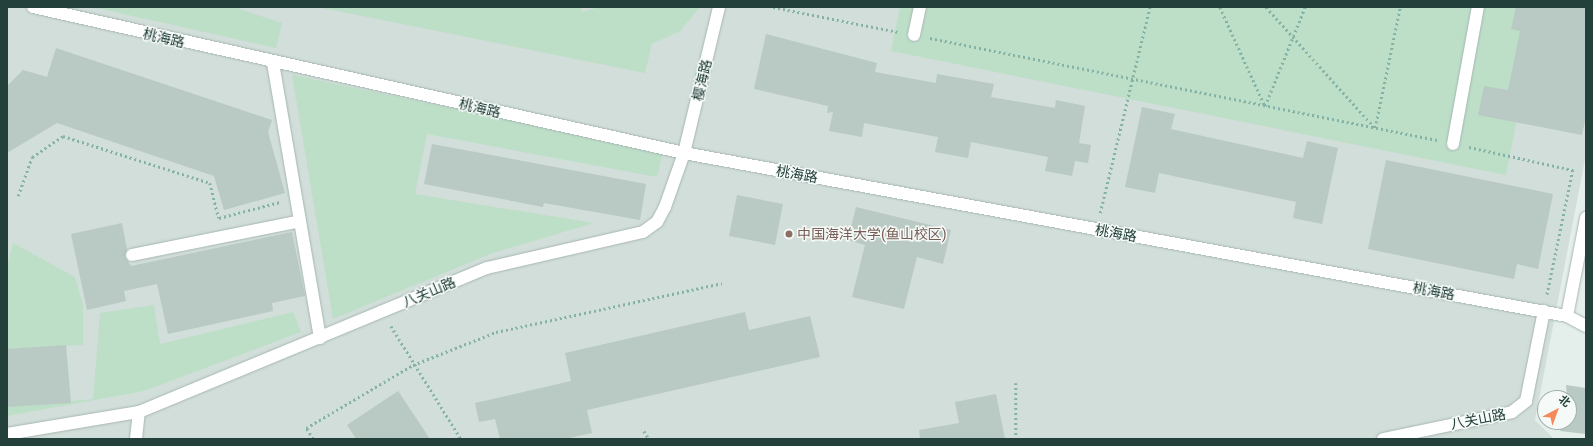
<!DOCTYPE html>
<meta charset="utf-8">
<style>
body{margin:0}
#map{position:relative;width:1593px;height:446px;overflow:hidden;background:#e4eeea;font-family:Roboto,"Noto Sans SC",sans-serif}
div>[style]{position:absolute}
.built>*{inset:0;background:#d2ded9}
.green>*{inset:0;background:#bddfc8}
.building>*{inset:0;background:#b9c9c3}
.path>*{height:2.5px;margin-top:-1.25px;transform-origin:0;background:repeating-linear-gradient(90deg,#84b2a6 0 2px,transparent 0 5px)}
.roads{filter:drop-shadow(0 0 1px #a6b6b2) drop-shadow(0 0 1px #a6b6b2)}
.service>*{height:12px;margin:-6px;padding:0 6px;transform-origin:6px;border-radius:6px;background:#fff}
.minor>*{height:12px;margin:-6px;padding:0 6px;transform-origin:6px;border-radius:6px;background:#fff}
.tertiary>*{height:12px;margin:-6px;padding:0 6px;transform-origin:6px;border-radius:6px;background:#fff}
.dots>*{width:11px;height:11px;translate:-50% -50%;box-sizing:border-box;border:2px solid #f5faf8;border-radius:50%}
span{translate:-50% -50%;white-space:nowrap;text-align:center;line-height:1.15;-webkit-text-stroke:3px #f5faf8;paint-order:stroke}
.street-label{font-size:14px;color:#23403a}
.education-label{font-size:14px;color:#785e54}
.left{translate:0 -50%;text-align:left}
.frame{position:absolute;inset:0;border:8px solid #23403a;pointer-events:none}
.north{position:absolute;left:1537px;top:390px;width:40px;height:40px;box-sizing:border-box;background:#f5faf8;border:1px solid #a1b0ac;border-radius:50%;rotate:41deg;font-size:11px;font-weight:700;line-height:16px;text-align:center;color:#23403a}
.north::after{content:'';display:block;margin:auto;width:14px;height:18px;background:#f48a5b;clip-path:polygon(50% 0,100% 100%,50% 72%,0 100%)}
</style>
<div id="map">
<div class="built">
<i style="clip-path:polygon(7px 7px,1586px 7px,1586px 154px,1535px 420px,1554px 439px,7px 439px)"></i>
</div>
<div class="green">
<i style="clip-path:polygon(92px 7px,234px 7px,282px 23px,276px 48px)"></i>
<i style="clip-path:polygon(317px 7px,581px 7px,581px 12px,600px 7px,700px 7px,680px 31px,652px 44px,645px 73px)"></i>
<i style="clip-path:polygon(900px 7px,1539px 7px,1506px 175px,891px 51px)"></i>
<i style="clip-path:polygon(292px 75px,663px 152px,657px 177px,427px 134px,415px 194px,594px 223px,493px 253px,333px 319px)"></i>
<i style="clip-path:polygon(13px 243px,75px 277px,83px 305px,83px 345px,7px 349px,7px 267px)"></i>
<i style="clip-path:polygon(154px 305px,160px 344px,293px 312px,301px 332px,144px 391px,7px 416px,7px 407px,93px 399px,100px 313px)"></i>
</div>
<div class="building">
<i style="clip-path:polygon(1516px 7px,1586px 7px,1586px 116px,1582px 135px,1478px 115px,1484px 86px,1508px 90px,1520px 31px,1511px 29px)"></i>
<i style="clip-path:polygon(766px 34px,877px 63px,875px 72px,936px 83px,937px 74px,994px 84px,991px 97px,1055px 108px,1056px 100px,1085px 106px,1079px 143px,1091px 145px,1088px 163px,1075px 161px,1072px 176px,1045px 171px,1048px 157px,971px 142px,968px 158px,935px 152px,938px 137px,864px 123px,862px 137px,829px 131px,833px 112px,827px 113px,828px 106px,754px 89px)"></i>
<i style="clip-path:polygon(56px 48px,272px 120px,268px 132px,285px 193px,224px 210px,214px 176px,57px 123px,7px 153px,7px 86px,23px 70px,47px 77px)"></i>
<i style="clip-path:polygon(1142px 107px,1175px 114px,1171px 129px,1303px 158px,1307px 141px,1338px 148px,1322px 224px,1293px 218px,1296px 202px,1159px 173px,1155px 193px,1125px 187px)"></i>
<i style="clip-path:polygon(432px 144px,646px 184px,640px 220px,544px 203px,543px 207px,424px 184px)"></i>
<i style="clip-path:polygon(1386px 160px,1553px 194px,1538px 269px,1517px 264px,1514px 279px,1368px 249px)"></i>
<i style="clip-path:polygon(737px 195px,783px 204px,775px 245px,729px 236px)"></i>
<i style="clip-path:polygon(856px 207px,951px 230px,943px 264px,917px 257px,904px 309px,852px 297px,865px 245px,848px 240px)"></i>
<i style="clip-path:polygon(122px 223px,127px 249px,125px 257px,131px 266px,292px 232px,305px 296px,272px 303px,273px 311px,168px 334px,157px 284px,124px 291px,126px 301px,87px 310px,71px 234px)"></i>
<i style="clip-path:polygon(745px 312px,749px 330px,810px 316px,820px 357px,587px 410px,592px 433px,565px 439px,500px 439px,495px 419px,479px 422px,475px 403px,571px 381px,565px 353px)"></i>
<i style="clip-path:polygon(66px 345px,71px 403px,7px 407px,7px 349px)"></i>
<i style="clip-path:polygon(1566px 385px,1586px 388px,1586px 434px,1560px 431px,1562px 422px,1569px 422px)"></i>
<i style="clip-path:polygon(398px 391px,430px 439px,356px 439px,347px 425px)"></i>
<i style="clip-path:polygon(996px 394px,1005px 439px,920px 439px,919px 430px,959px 423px,955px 402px)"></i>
</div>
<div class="path">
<i style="left:773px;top:7px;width:127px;rotate:11.3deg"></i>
<i style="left:1220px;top:7px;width:109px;rotate:65.6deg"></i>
<i style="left:1265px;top:106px;width:107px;rotate:-68deg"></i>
<i style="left:1266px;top:7px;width:163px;rotate:48deg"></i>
<i style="left:1375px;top:128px;width:124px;rotate:-78.3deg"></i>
<i style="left:930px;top:38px;width:517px;rotate:11.38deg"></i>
<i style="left:1469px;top:147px;width:107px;rotate:12.5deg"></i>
<i style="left:1573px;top:170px;width:129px;rotate:101.7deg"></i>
<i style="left:18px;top:196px;width:41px;rotate:-70.3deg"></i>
<i style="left:32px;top:157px;width:37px;rotate:-34deg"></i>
<i style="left:63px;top:136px;width:154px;rotate:17.7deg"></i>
<i style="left:210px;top:183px;width:36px;rotate:76deg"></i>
<i style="left:219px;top:218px;width:63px;rotate:-14.7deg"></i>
<i style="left:1100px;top:213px;width:212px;rotate:-76.4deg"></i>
<i style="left:391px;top:326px;width:133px;rotate:58.2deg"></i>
<i style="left:1016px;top:383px;width:56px;rotate:90deg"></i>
<i style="left:644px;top:431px;width:9px;rotate:58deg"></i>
<i style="left:313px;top:439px;width:13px;rotate:-122deg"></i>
<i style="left:306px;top:428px;width:124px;rotate:-30.5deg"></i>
<i style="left:413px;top:365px;width:89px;rotate:-21.7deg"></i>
<i style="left:496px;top:332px;width:231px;rotate:-12.2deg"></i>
</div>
<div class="roads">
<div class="service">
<i style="left:33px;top:7px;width:667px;rotate:12.64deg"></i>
<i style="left:684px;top:153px;width:898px;rotate:10.46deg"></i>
<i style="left:914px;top:35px;width:29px;rotate:-78deg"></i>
<i style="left:273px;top:63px;width:279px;rotate:80.3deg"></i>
<i style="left:1453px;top:144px;width:139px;rotate:-79.7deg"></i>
<i style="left:132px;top:255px;width:171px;rotate:-11.4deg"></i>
<i style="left:7px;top:434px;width:134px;rotate:-9.5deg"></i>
<i style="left:139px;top:412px;width:377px;rotate:-22.5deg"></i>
<i style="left:487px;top:268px;width:160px;rotate:-13deg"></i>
<i style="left:643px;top:232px;width:17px;rotate:-36deg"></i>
<i style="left:657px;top:222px;width:17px;rotate:-62deg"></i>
<i style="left:665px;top:207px;width:57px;rotate:-70.6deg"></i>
<i style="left:684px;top:153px;width:150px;rotate:-76.5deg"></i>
<i style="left:136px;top:439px;width:27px;rotate:-84deg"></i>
<i style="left:1383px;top:439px;width:132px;rotate:-11.8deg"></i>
<i style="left:1512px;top:412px;width:18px;rotate:-38deg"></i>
<i style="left:1526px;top:401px;width:92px;rotate:-78.7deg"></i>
</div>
<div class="minor">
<i style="left:1567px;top:316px;width:100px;rotate:-79deg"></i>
</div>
<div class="tertiary">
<i style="left:1567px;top:316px;width:21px;rotate:28deg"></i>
</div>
</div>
<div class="dots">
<i style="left:789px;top:234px;background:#8d6e63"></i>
</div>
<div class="street-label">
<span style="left:164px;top:38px;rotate:13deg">桃海路</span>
<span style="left:702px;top:80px;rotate:-77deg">樱海路</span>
<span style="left:480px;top:108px;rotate:13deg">桃海路</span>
<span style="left:797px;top:174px;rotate:10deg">桃海路</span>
<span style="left:1116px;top:233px;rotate:10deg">桃海路</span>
<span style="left:1434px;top:291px;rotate:10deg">桃海路</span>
<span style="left:429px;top:292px;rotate:-23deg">八关山路</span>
<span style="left:1478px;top:419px;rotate:-11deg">八关山路</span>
</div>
<div class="education-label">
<span class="left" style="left:797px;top:234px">中国海洋大学(鱼山校区)</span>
</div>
<div class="frame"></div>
<div class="north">北</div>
</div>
